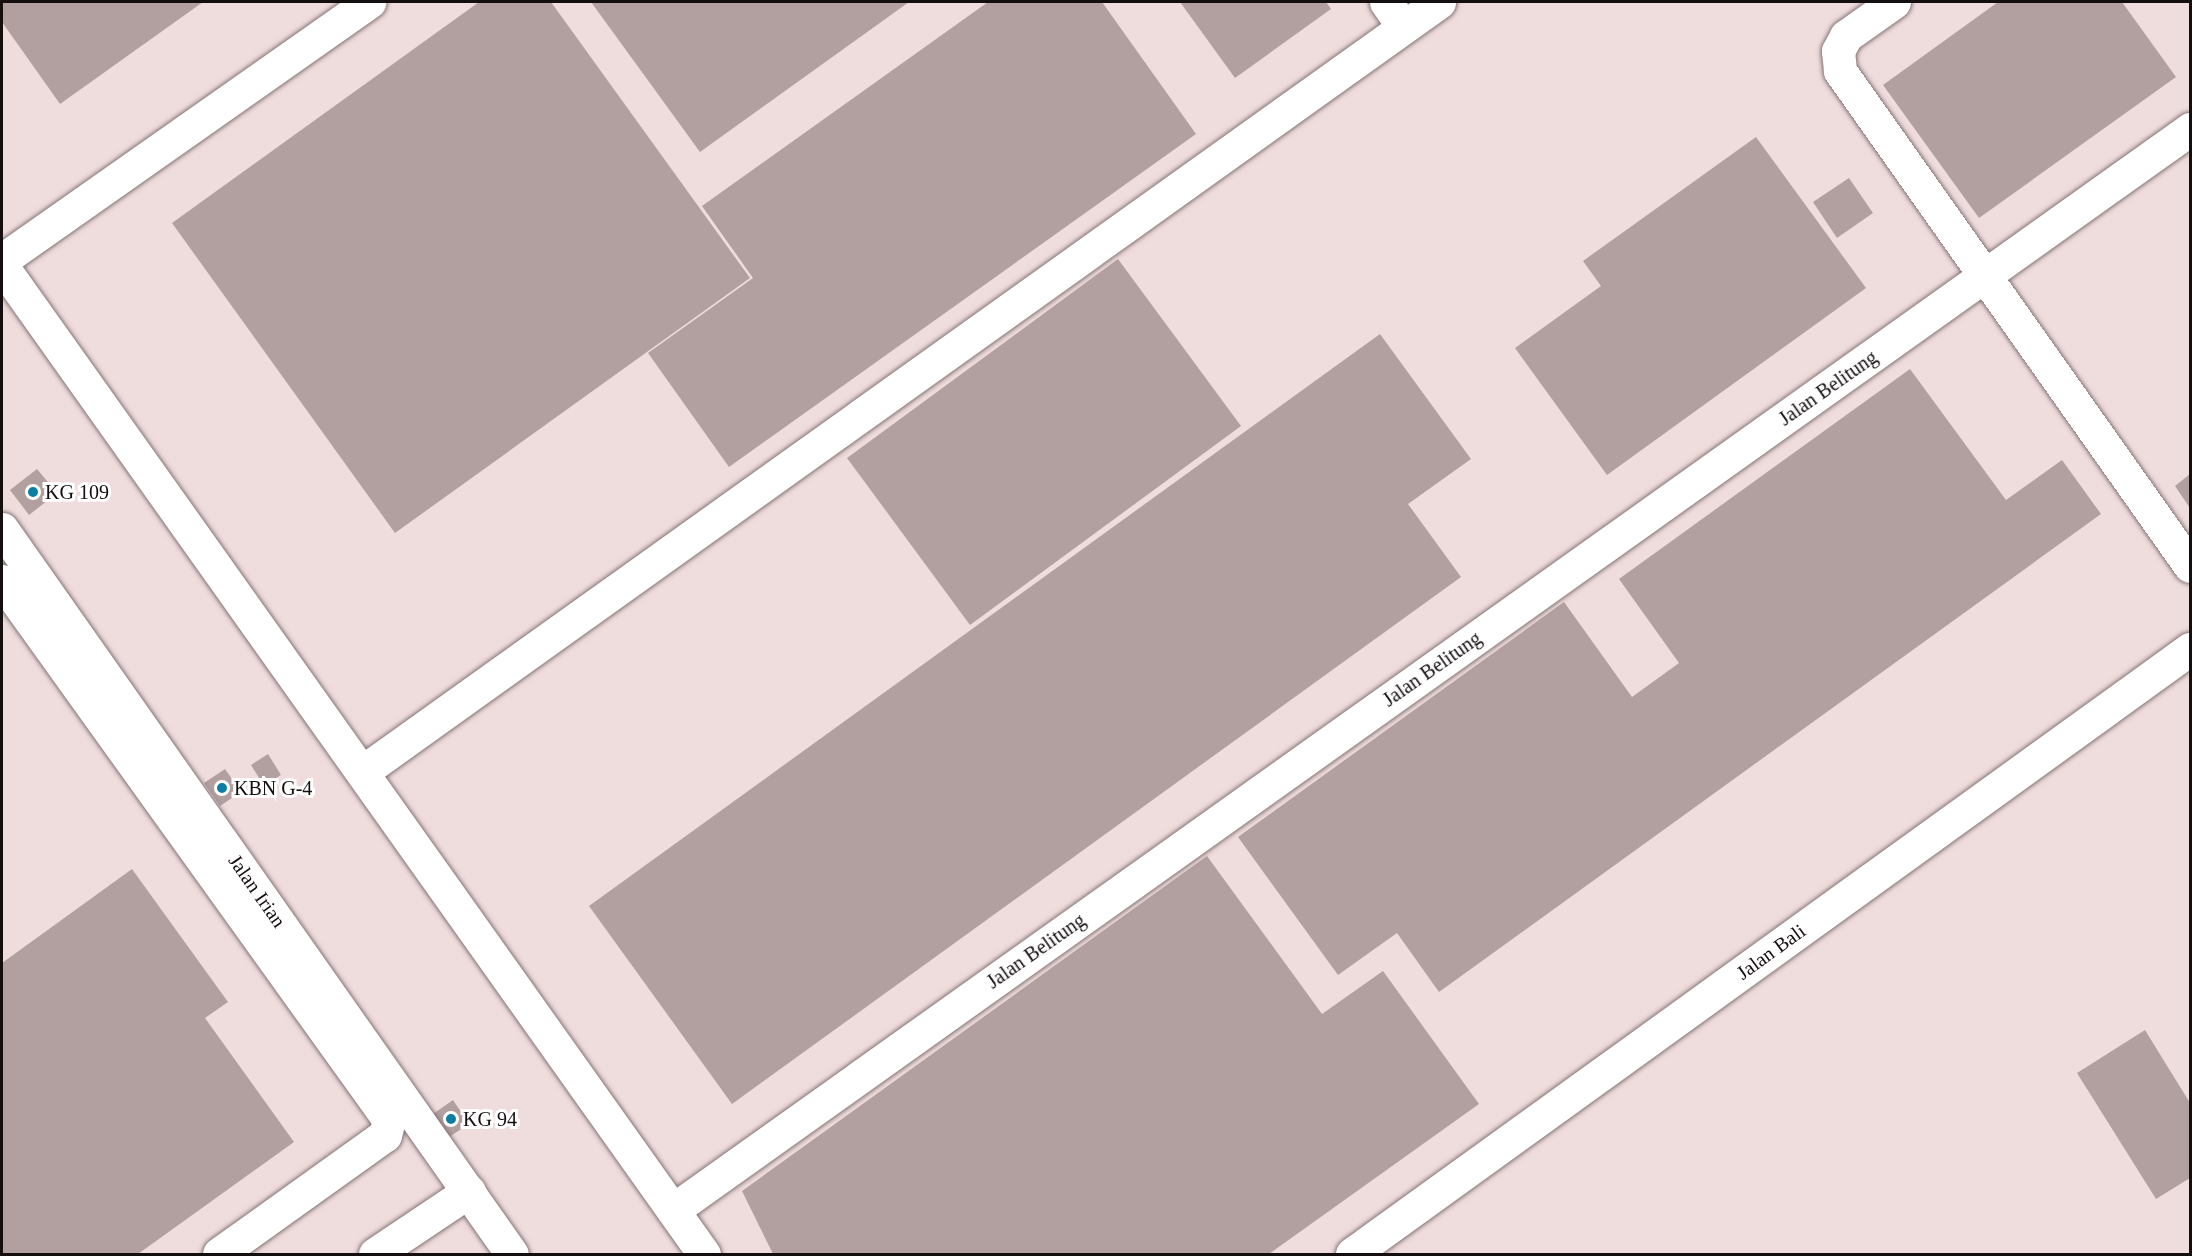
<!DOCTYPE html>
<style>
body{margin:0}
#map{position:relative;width:2192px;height:1256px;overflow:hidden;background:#efdcdc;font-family:Georgia,serif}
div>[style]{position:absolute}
.building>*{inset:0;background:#b2a0a0}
.roads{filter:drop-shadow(0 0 2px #857575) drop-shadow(0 0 2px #857575)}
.minor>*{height:33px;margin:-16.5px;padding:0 16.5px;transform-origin:16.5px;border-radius:16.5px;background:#fff}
.dots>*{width:16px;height:16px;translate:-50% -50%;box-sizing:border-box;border:3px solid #fff;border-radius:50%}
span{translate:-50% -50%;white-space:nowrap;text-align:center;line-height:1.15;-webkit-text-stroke:6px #fff;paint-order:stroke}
.street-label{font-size:20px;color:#140e0e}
.poi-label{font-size:20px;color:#140e0e}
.left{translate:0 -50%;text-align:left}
.frame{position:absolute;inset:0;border:3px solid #140e0e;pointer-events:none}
</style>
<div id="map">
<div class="building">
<i style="clip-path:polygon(2px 2px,203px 2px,60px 104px,2px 22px)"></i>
<i style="clip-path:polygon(479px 2px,551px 2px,750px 278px,395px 533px,172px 223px)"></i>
<i style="clip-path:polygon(591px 2px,909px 2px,700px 152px)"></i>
<i style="clip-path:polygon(988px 2px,1102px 2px,1196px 134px,729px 467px,648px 353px,753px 278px,702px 206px)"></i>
<i style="clip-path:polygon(1180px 2px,1326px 2px,1331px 9px,1235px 78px)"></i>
<i style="clip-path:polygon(1998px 2px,2122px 2px,2176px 77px,1979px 218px,1883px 85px)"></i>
<i style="clip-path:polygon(1756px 137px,1866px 288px,1607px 475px,1515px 348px,1601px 286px,1583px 261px)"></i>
<i style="clip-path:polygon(1849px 178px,1873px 213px,1837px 238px,1813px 202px)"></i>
<i style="clip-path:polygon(1118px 259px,1241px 426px,970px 625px,847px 458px)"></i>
<i style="clip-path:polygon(1380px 334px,1471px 459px,1408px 504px,1461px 577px,732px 1104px,589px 906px)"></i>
<i style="clip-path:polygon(1910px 369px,2006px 500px,2062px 460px,2101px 514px,1439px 992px,1397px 933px,1338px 975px,1238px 837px,1564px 602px,1632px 697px,1679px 663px,1619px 579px)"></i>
<i style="clip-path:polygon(37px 469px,57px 493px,29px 515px,10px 490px)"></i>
<i style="clip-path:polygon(2190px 474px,2190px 508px,2175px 486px)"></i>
<i style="clip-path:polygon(268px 754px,281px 775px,264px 786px,251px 765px)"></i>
<i style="clip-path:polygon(225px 769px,241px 792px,220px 806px,204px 783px)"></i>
<i style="clip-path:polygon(1207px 856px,1322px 1014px,1383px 971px,1479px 1104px,1269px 1254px,773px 1254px,742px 1191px)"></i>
<i style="clip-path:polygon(132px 869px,228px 1002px,205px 1018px,294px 1142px,138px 1254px,2px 1254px,2px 963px)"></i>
<i style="clip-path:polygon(2145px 1030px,2190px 1103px,2190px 1178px,2156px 1199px,2077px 1073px)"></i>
<i style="clip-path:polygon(453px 1100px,469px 1124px,449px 1137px,433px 1114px)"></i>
</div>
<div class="roads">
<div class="minor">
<i style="left:1386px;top:2px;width:29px;rotate:55deg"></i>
<i style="left:1894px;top:2px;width:59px;rotate:144.7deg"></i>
<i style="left:1846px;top:36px;width:17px;rotate:118deg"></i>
<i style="left:1838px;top:51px;width:20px;rotate:84deg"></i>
<i style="left:1840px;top:71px;width:606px;rotate:54.74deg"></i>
<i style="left:2px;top:260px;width:449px;rotate:-35.1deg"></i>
<i style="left:2px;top:266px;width:1212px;rotate:54.61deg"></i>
<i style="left:2px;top:529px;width:886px;rotate:54.88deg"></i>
<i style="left:2px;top:581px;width:664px;rotate:54.32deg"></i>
<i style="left:389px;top:1120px;width:16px;rotate:105deg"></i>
<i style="left:385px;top:1135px;width:204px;rotate:144.4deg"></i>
<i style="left:362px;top:772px;width:1324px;rotate:-35.56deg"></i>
<i style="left:673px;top:1210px;width:1863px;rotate:-35.47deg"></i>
<i style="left:375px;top:1254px;width:113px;rotate:-33.8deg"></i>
<i style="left:1352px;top:1254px;width:1034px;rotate:-35.83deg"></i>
</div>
</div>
<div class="dots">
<i style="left:33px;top:492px;background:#0c7ea6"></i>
<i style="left:222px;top:788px;background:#0c7ea6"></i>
<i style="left:451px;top:1119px;background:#0c7ea6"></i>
</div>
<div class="street-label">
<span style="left:1828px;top:388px;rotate:-35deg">Jalan Belitung</span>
<span style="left:1432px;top:669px;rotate:-35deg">Jalan Belitung</span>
<span style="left:257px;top:891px;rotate:55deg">Jalan Irian</span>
<span style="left:1036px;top:951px;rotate:-35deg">Jalan Belitung</span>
<span style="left:1771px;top:952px;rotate:-36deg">Jalan Bali</span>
</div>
<div class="poi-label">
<span class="left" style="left:45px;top:492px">KG 109</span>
<span class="left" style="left:234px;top:788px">KBN G-4</span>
<span class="left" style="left:463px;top:1119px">KG 94</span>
</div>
<div class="frame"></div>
</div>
